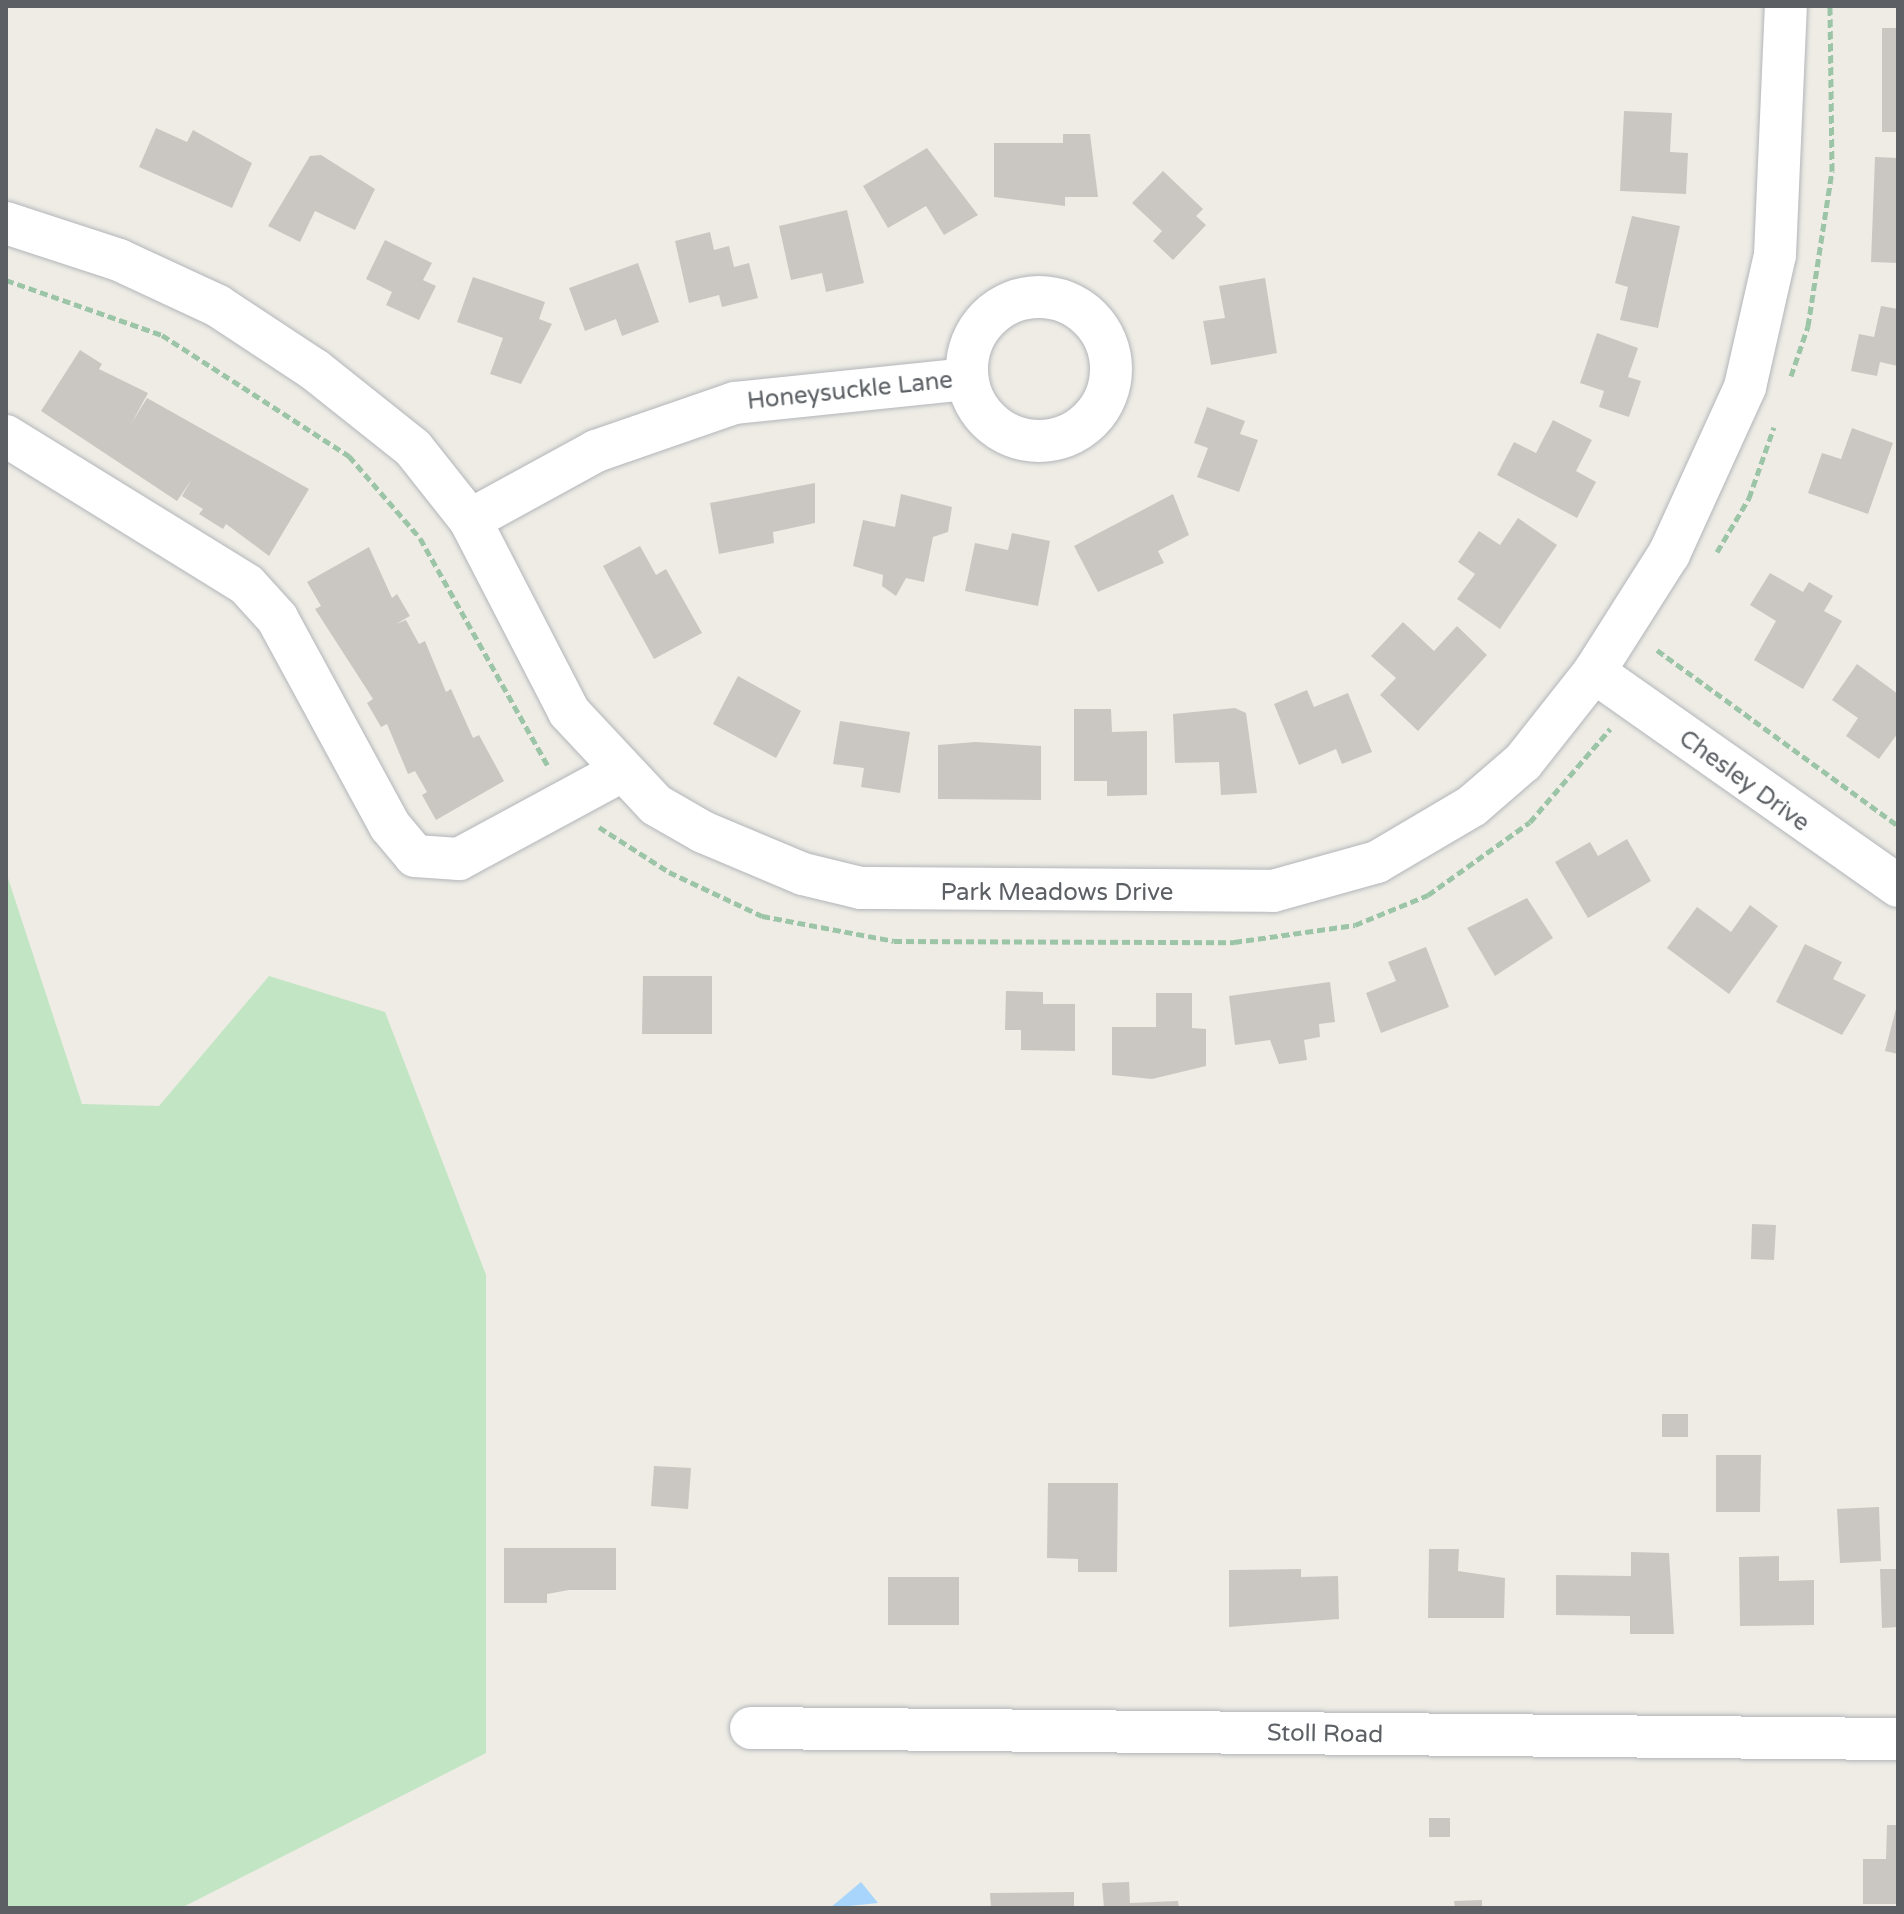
<!DOCTYPE html>
<style>
body{margin:0}
#map{position:relative;width:1904px;height:1914px;overflow:hidden;background:#eeece5;font-family:"Varela Round",sans-serif}
div>[style]{position:absolute}
.green>*{inset:0;background:#c2e5c3}
.water>*{inset:0;background:#a7d5fb}
.building>*{inset:0;background:#cac7c2}
.path>*{height:5px;margin-top:-2.5px;transform-origin:0;background:repeating-linear-gradient(90deg,#9cc5a8 0 8px,transparent 0 12px)}
.roads{filter:drop-shadow(0 0 2px #b2b5b9) drop-shadow(0 0 2px #b2b5b9)}
.minor>*{height:42px;margin:-21px;padding:0 21px;transform-origin:21px;border-radius:21px;background:#fff}
.minor>.ring{margin:-21px;padding:0;box-sizing:content-box;background:none;border:42px solid #fff;border-radius:50%}
span{translate:-50% -50%;white-space:nowrap;text-align:center;line-height:1.15;-webkit-text-stroke:6px #fff;paint-order:stroke}
.street-label{font-size:24px;color:#5c6064}
.frame{position:absolute;inset:0;border:8px solid #5c6064;pointer-events:none}
</style>
<div id="map">
<div class="green">
<i style="clip-path:polygon(6px 872px,82px 1104px,159px 1106px,269px 976px,385px 1012px,486px 1275px,486px 1753px,181px 1908px,6px 1908px)"></i>
</div>
<div class="water">
<i style="clip-path:polygon(861px 1882px,878px 1903px,830px 1908px)"></i>
</div>
<div class="building">
<i style="clip-path:polygon(1882px 28px,1898px 28px,1898px 132px,1882px 132px)"></i>
<i style="clip-path:polygon(1624px 111px,1672px 113px,1670px 152px,1688px 153px,1686px 194px,1620px 191px)"></i>
<i style="clip-path:polygon(156px 128px,187px 142px,193px 130px,252px 163px,232px 208px,139px 167px)"></i>
<i style="clip-path:polygon(1063px 134px,1090px 134px,1098px 197px,1065px 197px,1065px 206px,994px 197px,994px 143px,1063px 143px)"></i>
<i style="clip-path:polygon(927px 148px,978px 215px,944px 235px,926px 206px,888px 228px,863px 186px)"></i>
<i style="clip-path:polygon(321px 155px,375px 189px,355px 230px,315px 211px,300px 242px,268px 226px,310px 156px)"></i>
<i style="clip-path:polygon(1875px 157px,1898px 158px,1898px 263px,1871px 262px)"></i>
<i style="clip-path:polygon(1163px 171px,1203px 209px,1196px 216px,1206px 225px,1173px 260px,1153px 241px,1162px 231px,1132px 203px)"></i>
<i style="clip-path:polygon(847px 210px,864px 283px,826px 292px,822px 273px,791px 280px,779px 226px)"></i>
<i style="clip-path:polygon(1632px 216px,1680px 226px,1658px 328px,1620px 320px,1628px 287px,1615px 283px)"></i>
<i style="clip-path:polygon(710px 232px,714px 250px,729px 246px,734px 267px,749px 263px,758px 298px,722px 307px,719px 295px,689px 303px,675px 241px)"></i>
<i style="clip-path:polygon(385px 240px,432px 263px,423px 280px,436px 286px,419px 320px,386px 305px,392px 292px,366px 279px)"></i>
<i style="clip-path:polygon(638px 263px,659px 322px,622px 336px,616px 319px,585px 331px,569px 288px)"></i>
<i style="clip-path:polygon(473px 277px,545px 302px,539px 319px,552px 324px,521px 384px,490px 374px,503px 338px,457px 322px)"></i>
<i style="clip-path:polygon(1265px 278px,1277px 353px,1211px 365px,1203px 321px,1225px 318px,1219px 286px)"></i>
<i style="clip-path:polygon(1881px 306px,1898px 309px,1898px 366px,1880px 362px,1877px 376px,1851px 371px,1859px 334px,1874px 337px)"></i>
<i style="clip-path:polygon(1597px 333px,1638px 348px,1628px 377px,1641px 381px,1629px 417px,1599px 407px,1604px 391px,1580px 383px)"></i>
<i style="clip-path:polygon(80px 350px,102px 364px,99px 369px,148px 393px,131px 424px,147px 398px,309px 489px,269px 556px,226px 524px,223px 529px,199px 514px,203px 509px,182px 496px,192px 479px,177px 501px,41px 411px)"></i>
<i style="clip-path:polygon(1207px 407px,1245px 421px,1240px 434px,1258px 440px,1239px 492px,1197px 477px,1208px 448px,1194px 443px)"></i>
<i style="clip-path:polygon(1553px 420px,1592px 440px,1576px 471px,1596px 482px,1577px 518px,1497px 475px,1514px 442px,1536px 453px)"></i>
<i style="clip-path:polygon(1852px 428px,1893px 443px,1868px 514px,1808px 493px,1822px 453px,1841px 459px)"></i>
<i style="clip-path:polygon(815px 483px,815px 523px,773px 532px,774px 543px,719px 554px,710px 503px)"></i>
<i style="clip-path:polygon(901px 494px,952px 507px,948px 532px,933px 537px,924px 582px,906px 578px,896px 596px,882px 586px,883px 575px,853px 566px,863px 520px,895px 527px)"></i>
<i style="clip-path:polygon(1173px 494px,1189px 535px,1158px 551px,1164px 563px,1098px 592px,1074px 546px)"></i>
<i style="clip-path:polygon(1518px 518px,1557px 545px,1500px 629px,1457px 599px,1475px 574px,1458px 562px,1479px 531px,1500px 545px)"></i>
<i style="clip-path:polygon(1012px 533px,1050px 541px,1038px 606px,965px 591px,975px 543px,1008px 550px)"></i>
<i style="clip-path:polygon(640px 546px,656px 575px,666px 569px,702px 633px,654px 659px,603px 566px)"></i>
<i style="clip-path:polygon(369px 547px,392px 598px,397px 594px,410px 616px,396px 624px,406px 620px,419px 644px,425px 641px,446px 692px,451px 689px,473px 738px,479px 735px,504px 781px,436px 820px,422px 795px,427px 792px,415px 771px,408px 774px,387px 724px,381px 727px,367px 703px,373px 699px,315px 609px,321px 606px,307px 582px)"></i>
<i style="clip-path:polygon(1770px 573px,1803px 592px,1809px 582px,1833px 596px,1824px 611px,1842px 621px,1803px 689px,1754px 660px,1776px 621px,1750px 605px)"></i>
<i style="clip-path:polygon(1403px 622px,1434px 651px,1457px 626px,1487px 655px,1418px 731px,1380px 695px,1396px 678px,1371px 656px)"></i>
<i style="clip-path:polygon(1857px 664px,1898px 694px,1898px 733px,1879px 759px,1846px 736px,1858px 718px,1832px 700px)"></i>
<i style="clip-path:polygon(738px 676px,801px 711px,776px 758px,713px 724px)"></i>
<i style="clip-path:polygon(1307px 690px,1314px 707px,1348px 693px,1372px 752px,1342px 764px,1336px 749px,1299px 765px,1274px 704px)"></i>
<i style="clip-path:polygon(1235px 708px,1246px 713px,1257px 793px,1221px 795px,1219px 762px,1175px 763px,1173px 714px)"></i>
<i style="clip-path:polygon(1074px 709px,1111px 709px,1112px 732px,1147px 731px,1147px 795px,1107px 796px,1107px 781px,1074px 781px)"></i>
<i style="clip-path:polygon(840px 721px,910px 732px,900px 793px,861px 787px,864px 768px,833px 764px)"></i>
<i style="clip-path:polygon(975px 742px,1041px 746px,1041px 800px,938px 799px,938px 745px)"></i>
<i style="clip-path:polygon(1627px 839px,1651px 881px,1588px 918px,1555px 862px,1590px 842px,1598px 856px)"></i>
<i style="clip-path:polygon(1527px 898px,1553px 938px,1495px 976px,1467px 928px)"></i>
<i style="clip-path:polygon(1750px 905px,1778px 926px,1729px 994px,1667px 948px,1697px 907px,1731px 932px)"></i>
<i style="clip-path:polygon(1805px 944px,1842px 962px,1833px 979px,1866px 995px,1842px 1035px,1776px 1002px)"></i>
<i style="clip-path:polygon(1426px 947px,1449px 1007px,1381px 1033px,1366px 993px,1396px 981px,1388px 962px)"></i>
<i style="clip-path:polygon(643px 976px,712px 976px,712px 1034px,642px 1034px)"></i>
<i style="clip-path:polygon(1330px 982px,1335px 1022px,1319px 1024px,1320px 1037px,1304px 1040px,1307px 1060px,1279px 1064px,1270px 1040px,1235px 1045px,1229px 996px)"></i>
<i style="clip-path:polygon(1006px 991px,1043px 992px,1043px 1004px,1075px 1004px,1075px 1051px,1021px 1050px,1021px 1030px,1005px 1030px)"></i>
<i style="clip-path:polygon(1156px 993px,1192px 993px,1192px 1028px,1206px 1029px,1206px 1066px,1152px 1079px,1112px 1075px,1112px 1027px,1156px 1027px)"></i>
<i style="clip-path:polygon(1897px 1005px,1898px 1005px,1898px 1054px,1885px 1051px)"></i>
<i style="clip-path:polygon(1752px 1224px,1776px 1225px,1774px 1260px,1751px 1259px)"></i>
<i style="clip-path:polygon(1662px 1414px,1688px 1414px,1688px 1437px,1662px 1437px)"></i>
<i style="clip-path:polygon(1716px 1455px,1761px 1455px,1760px 1512px,1716px 1512px)"></i>
<i style="clip-path:polygon(654px 1466px,691px 1468px,688px 1509px,651px 1506px)"></i>
<i style="clip-path:polygon(1048px 1483px,1118px 1483px,1117px 1572px,1078px 1572px,1078px 1559px,1047px 1558px)"></i>
<i style="clip-path:polygon(1879px 1507px,1881px 1561px,1840px 1563px,1837px 1509px)"></i>
<i style="clip-path:polygon(504px 1548px,616px 1548px,616px 1590px,569px 1590px,547px 1594px,547px 1603px,504px 1603px)"></i>
<i style="clip-path:polygon(1429px 1549px,1459px 1549px,1458px 1571px,1505px 1578px,1504px 1618px,1428px 1618px)"></i>
<i style="clip-path:polygon(1631px 1552px,1669px 1553px,1674px 1634px,1630px 1634px,1630px 1616px,1556px 1615px,1556px 1575px,1631px 1576px)"></i>
<i style="clip-path:polygon(1779px 1556px,1779px 1581px,1814px 1580px,1814px 1625px,1740px 1626px,1739px 1557px)"></i>
<i style="clip-path:polygon(1301px 1569px,1301px 1577px,1338px 1576px,1339px 1619px,1229px 1627px,1229px 1570px)"></i>
<i style="clip-path:polygon(1880px 1569px,1898px 1569px,1898px 1627px,1882px 1628px)"></i>
<i style="clip-path:polygon(888px 1577px,959px 1577px,959px 1625px,888px 1625px)"></i>
<i style="clip-path:polygon(1429px 1818px,1450px 1818px,1450px 1837px,1429px 1837px)"></i>
<i style="clip-path:polygon(1887px 1825px,1898px 1825px,1898px 1904px,1863px 1904px,1863px 1859px,1886px 1859px)"></i>
<i style="clip-path:polygon(1129px 1882px,1130px 1903px,1178px 1901px,1179px 1908px,1104px 1908px,1102px 1883px)"></i>
<i style="clip-path:polygon(1074px 1892px,1074px 1908px,991px 1908px,990px 1893px)"></i>
<i style="clip-path:polygon(1482px 1900px,1482px 1908px,1455px 1908px,1454px 1901px)"></i>
</div>
<div class="path">
<i style="left:6px;top:280px;width:165px;rotate:19.4deg"></i>
<i style="left:162px;top:335px;width:223px;rotate:32.9deg"></i>
<i style="left:349px;top:456px;width:108px;rotate:49.1deg"></i>
<i style="left:420px;top:538px;width:264px;rotate:60.7deg"></i>
<i style="left:1791px;top:376px;width:53px;rotate:-71.2deg"></i>
<i style="left:1808px;top:326px;width:157px;rotate:-81.2deg"></i>
<i style="left:1832px;top:171px;width:165px;rotate:-90.7deg"></i>
<i style="left:1717px;top:552px;width:63px;rotate:-59.3deg"></i>
<i style="left:1749px;top:498px;width:75px;rotate:-70.6deg"></i>
<i style="left:1657px;top:650px;width:298px;rotate:36.1deg"></i>
<i style="left:599px;top:827px;width:83px;rotate:32.7deg"></i>
<i style="left:669px;top:872px;width:103px;rotate:25.3deg"></i>
<i style="left:762px;top:916px;width:134px;rotate:10.7deg"></i>
<i style="left:894px;top:941px;width:340px;rotate:0.2deg"></i>
<i style="left:1234px;top:942px;width:122px;rotate:-8deg"></i>
<i style="left:1355px;top:925px;width:79px;rotate:-22.3deg"></i>
<i style="left:1428px;top:895px;width:125px;rotate:-35.6deg"></i>
<i style="left:1530px;top:822px;width:123px;rotate:-49.3deg"></i>
</div>
<div class="roads">
<div class="minor">
<i style="left:6px;top:223px;width:119px;rotate:18.1deg"></i>
<i style="left:119px;top:260px;width:109px;rotate:24.9deg"></i>
<i style="left:218px;top:306px;width:116px;rotate:33.4deg"></i>
<i style="left:315px;top:370px;width:125px;rotate:38.5deg"></i>
<i style="left:413px;top:448px;width:92px;rotate:51.6deg"></i>
<i style="left:470px;top:520px;width:216px;rotate:62.7deg"></i>
<i style="left:569px;top:712px;width:127px;rotate:46.9deg"></i>
<i style="left:656px;top:805px;width:54px;rotate:29.9deg"></i>
<i style="left:703px;top:832px;width:108px;rotate:22.8deg"></i>
<i style="left:803px;top:874px;width:60px;rotate:13.6deg"></i>
<i style="left:861px;top:888px;width:412px;rotate:0.4deg"></i>
<i style="left:1273px;top:891px;width:108px;rotate:-15.6deg"></i>
<i style="left:1377px;top:862px;width:110px;rotate:-30.5deg"></i>
<i style="left:1472px;top:806px;width:67px;rotate:-40.8deg"></i>
<i style="left:1523px;top:762px;width:115px;rotate:-51.7deg"></i>
<i style="left:1594px;top:672px;width:140px;rotate:-57.6deg"></i>
<i style="left:1669px;top:554px;width:183px;rotate:-65.5deg"></i>
<i style="left:1745px;top:387px;width:135px;rotate:-77.2deg"></i>
<i style="left:1775px;top:255px;width:249px;rotate:-87.5deg"></i>
<i class="ring" style="left:967px;top:297px;width:102px;height:102px"></i>
<i style="left:6px;top:436px;width:283px;rotate:31.7deg"></i>
<i style="left:247px;top:585px;width:45px;rotate:47.7deg"></i>
<i style="left:277px;top:618px;width:237px;rotate:61.5deg"></i>
<i style="left:390px;top:826px;width:39px;rotate:50deg"></i>
<i style="left:415px;top:856px;width:44px;rotate:3.9deg"></i>
<i style="left:459px;top:859px;width:185px;rotate:-28.4deg"></i>
<i style="left:470px;top:520px;width:144px;rotate:-28.7deg"></i>
<i style="left:596px;top:451px;width:147px;rotate:-19.1deg"></i>
<i style="left:735px;top:403px;width:233px;rotate:-5.9deg"></i>
<i style="left:1594px;top:672px;width:372px;rotate:35.1deg"></i>
<i style="left:751px;top:1728px;width:1147px;rotate:0.55deg"></i>
</div>
</div>
<div class="street-label">
<span style="left:850px;top:391px;rotate:-6deg">Honeysuckle Lane</span>
<span style="left:1744px;top:781px;rotate:36deg">Chesley Drive</span>
<span style="left:1057px;top:893px">Park Meadows Drive</span>
<span style="left:1325px;top:1734px;rotate:1deg">Stoll Road</span>
</div>
<div class="frame"></div>
</div>
